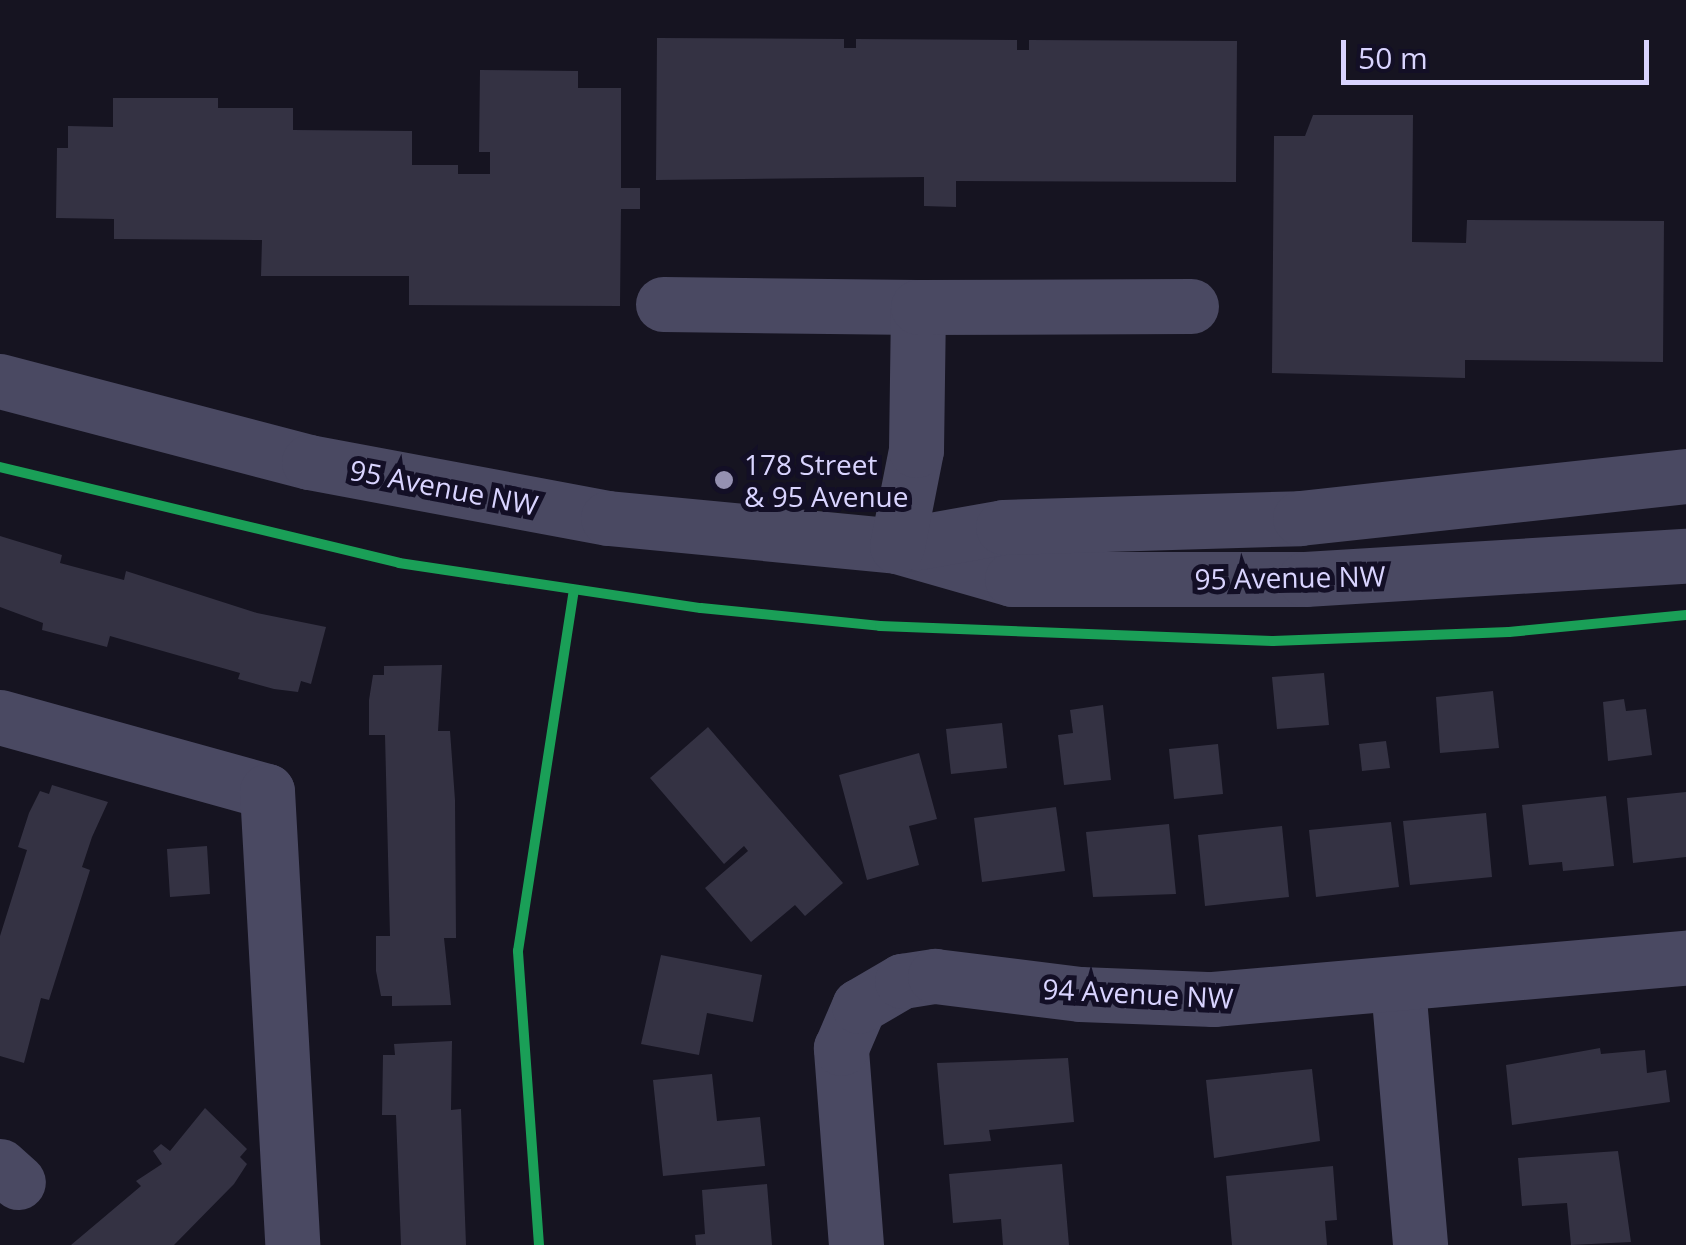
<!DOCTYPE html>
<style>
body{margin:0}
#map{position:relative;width:1686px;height:1245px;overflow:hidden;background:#161421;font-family:"Open Sans",sans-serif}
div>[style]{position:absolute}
.building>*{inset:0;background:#343243}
.minor>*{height:55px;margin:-27.5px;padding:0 27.5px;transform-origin:27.5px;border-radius:27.5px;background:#4a4962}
.cycleway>*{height:10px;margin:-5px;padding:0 5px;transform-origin:5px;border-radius:5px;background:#1a9f57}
.dots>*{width:28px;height:28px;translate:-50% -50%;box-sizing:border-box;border:5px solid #130f26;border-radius:50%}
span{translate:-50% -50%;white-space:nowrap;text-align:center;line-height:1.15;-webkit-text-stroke:10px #130f26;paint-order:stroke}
.poi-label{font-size:28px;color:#d9d4ff}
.left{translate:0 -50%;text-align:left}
.street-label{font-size:28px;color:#d9d4ff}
.scale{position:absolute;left:1341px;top:40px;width:308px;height:45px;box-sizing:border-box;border:5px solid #d9d4ff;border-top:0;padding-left:12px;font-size:30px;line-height:35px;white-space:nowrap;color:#d9d4ff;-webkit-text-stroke:8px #130f26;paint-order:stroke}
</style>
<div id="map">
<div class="building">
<i style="clip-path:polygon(657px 38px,844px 39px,844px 48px,856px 48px,856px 39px,1017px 40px,1017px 50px,1029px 50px,1029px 40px,1237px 41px,1236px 182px,956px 181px,956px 207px,924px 206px,924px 177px,656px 180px)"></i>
<i style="clip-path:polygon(480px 70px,578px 71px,578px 88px,621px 88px,621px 188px,640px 188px,640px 209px,621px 209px,620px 306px,409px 305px,409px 276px,261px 276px,262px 240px,114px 239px,114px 219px,56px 218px,57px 148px,68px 148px,68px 126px,113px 127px,113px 98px,218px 98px,218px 108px,293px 108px,293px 130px,412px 131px,412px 165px,458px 165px,458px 174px,490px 174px,490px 152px,479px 152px)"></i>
<i style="clip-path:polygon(1313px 115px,1413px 115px,1412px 242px,1466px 243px,1467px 220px,1664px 221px,1663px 362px,1465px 360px,1465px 378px,1272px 373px,1274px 136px,1305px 136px)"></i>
<i style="clip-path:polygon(0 536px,62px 555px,60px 563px,124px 580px,126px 571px,257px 613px,326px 627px,311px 684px,301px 681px,298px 692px,274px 689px,238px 679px,240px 673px,110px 636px,107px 647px,42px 630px,43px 623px,0 607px)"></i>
<i style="clip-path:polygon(442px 665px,438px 731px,450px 731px,455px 800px,456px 938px,444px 938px,451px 1005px,392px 1006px,392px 996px,381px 996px,376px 971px,376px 936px,390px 936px,385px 735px,369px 735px,369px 700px,373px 675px,384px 675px,384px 666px)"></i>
<i style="clip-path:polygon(1324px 673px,1329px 725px,1277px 729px,1272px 677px)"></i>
<i style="clip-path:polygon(1493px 691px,1499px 748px,1440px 753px,1436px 697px)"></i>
<i style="clip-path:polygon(1624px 699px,1626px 711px,1646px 709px,1652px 755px,1608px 761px,1603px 702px)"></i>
<i style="clip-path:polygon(1103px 705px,1111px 780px,1064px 785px,1058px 735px,1073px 733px,1070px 710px)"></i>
<i style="clip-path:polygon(1002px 723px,1007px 768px,951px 774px,946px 729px)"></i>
<i style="clip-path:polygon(708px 727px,843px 883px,805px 916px,795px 905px,751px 942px,705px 888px,748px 851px,744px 846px,724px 864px,650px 778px)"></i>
<i style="clip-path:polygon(1386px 741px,1390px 768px,1362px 771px,1359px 744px)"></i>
<i style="clip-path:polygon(1218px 744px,1223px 794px,1174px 799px,1169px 749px)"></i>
<i style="clip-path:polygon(919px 753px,937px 819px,909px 826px,919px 865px,867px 880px,839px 775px)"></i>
<i style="clip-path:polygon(52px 785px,108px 802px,92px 837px,82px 867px,90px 870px,49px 1000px,41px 998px,24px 1063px,0 1056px,0 936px,27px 850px,18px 847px,29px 813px,40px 791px,49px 794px)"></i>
<i style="clip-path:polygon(1686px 792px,1686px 857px,1633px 863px,1627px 798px)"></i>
<i style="clip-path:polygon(1606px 796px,1614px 866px,1563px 871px,1562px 862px,1529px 865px,1522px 805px)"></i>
<i style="clip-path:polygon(1056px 807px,1065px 871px,982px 882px,974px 818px)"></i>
<i style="clip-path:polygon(1486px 813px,1492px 877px,1410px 885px,1403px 821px)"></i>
<i style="clip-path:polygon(1391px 822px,1399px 887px,1316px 897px,1309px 830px)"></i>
<i style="clip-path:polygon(1169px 824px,1176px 894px,1093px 897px,1086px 832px)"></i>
<i style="clip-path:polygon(1282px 826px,1289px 897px,1205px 906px,1198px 835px)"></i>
<i style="clip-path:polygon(207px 846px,210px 894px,170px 897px,167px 849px)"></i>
<i style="clip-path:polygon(661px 955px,762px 975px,753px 1022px,707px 1013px,699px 1055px,641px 1044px)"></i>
<i style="clip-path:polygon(452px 1041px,451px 1110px,461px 1109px,466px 1245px,401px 1245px,396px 1115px,382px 1115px,383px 1055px,395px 1055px,394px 1044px)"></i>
<i style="clip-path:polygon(1600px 1048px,1601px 1054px,1645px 1050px,1647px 1073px,1666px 1070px,1670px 1102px,1512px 1125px,1506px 1065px)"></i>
<i style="clip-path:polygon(1068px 1058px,1074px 1122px,989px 1130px,991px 1141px,944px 1145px,937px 1063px)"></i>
<i style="clip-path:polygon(1312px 1069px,1320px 1141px,1214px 1158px,1206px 1080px)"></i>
<i style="clip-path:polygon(712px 1074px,717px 1121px,760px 1117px,765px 1166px,663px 1176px,653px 1080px)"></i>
<i style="clip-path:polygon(205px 1108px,247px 1149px,240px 1157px,247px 1164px,234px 1184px,174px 1245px,71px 1245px,141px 1186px,136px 1181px,162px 1164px,153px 1151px,161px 1144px,170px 1151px)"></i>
<i style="clip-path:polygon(1618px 1151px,1631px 1242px,1571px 1245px,1567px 1203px,1522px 1206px,1518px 1158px)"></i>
<i style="clip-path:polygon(1062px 1164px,1069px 1245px,1003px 1245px,1001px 1219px,953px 1223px,949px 1174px)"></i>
<i style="clip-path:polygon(1333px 1166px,1337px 1220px,1325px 1221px,1327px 1245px,1232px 1245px,1226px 1176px)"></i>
<i style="clip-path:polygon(767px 1184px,772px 1245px,696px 1245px,695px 1235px,705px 1234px,702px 1190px)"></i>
</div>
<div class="minor">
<i style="left:663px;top:304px;width:255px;rotate:0.7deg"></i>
<i style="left:0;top:381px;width:319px;rotate:14.7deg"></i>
<i style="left:309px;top:462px;width:304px;rotate:10.6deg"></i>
<i style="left:608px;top:518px;width:290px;rotate:5.5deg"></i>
<i style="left:897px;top:546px;width:120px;rotate:16deg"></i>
<i style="left:1012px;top:579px;width:293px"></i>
<i style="left:1305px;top:579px;width:382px;rotate:-3.5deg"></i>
<i style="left:908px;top:544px;width:97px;rotate:-10.1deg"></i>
<i style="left:1003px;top:527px;width:297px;rotate:-1.7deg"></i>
<i style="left:1300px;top:518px;width:388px;rotate:-6.2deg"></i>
<i style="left:897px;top:546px;width:98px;rotate:-78.8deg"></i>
<i style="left:916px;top:450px;width:143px;rotate:-89.2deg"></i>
<i style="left:918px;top:307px;width:273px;rotate:-0.2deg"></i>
<i style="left:0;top:717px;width:277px;rotate:15.5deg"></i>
<i style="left:267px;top:791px;width:455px;rotate:86.8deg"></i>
<i style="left:1398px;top:987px;width:259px;rotate:85.1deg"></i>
<i style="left:0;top:1166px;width:24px;rotate:42deg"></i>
<i style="left:856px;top:1245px;width:198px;rotate:-94.4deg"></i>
<i style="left:841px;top:1048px;width:46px;rotate:-66.8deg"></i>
<i style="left:859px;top:1006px;width:50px;rotate:-30.2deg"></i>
<i style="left:902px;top:981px;width:33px;rotate:-9deg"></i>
<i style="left:935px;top:976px;width:146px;rotate:7.1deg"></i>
<i style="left:1080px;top:994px;width:133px;rotate:2.2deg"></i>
<i style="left:1213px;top:999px;width:475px;rotate:-5deg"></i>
</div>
<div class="cycleway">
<i style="left:0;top:467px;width:410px;rotate:13.5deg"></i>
<i style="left:399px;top:563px;width:305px;rotate:8.5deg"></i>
<i style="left:701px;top:608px;width:180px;rotate:5.7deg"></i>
<i style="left:880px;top:626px;width:393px;rotate:2.2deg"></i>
<i style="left:1273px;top:641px;width:236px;rotate:-2.2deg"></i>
<i style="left:1509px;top:632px;width:178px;rotate:-5.5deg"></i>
<i style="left:539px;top:1245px;width:295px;rotate:-94.1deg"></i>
<i style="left:518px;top:951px;width:364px;rotate:-81.2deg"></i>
</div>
<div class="dots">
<i style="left:724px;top:480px;background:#9591b1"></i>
</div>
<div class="poi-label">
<span class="left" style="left:744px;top:480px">178 Street<br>&amp; 95 Avenue</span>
</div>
<div class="street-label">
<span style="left:444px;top:487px;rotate:11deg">95 Avenue NW</span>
<span style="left:1290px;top:577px;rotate:-1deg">95 Avenue NW</span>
<span style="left:1138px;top:993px;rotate:3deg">94 Avenue NW</span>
</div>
<div class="scale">50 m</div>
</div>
